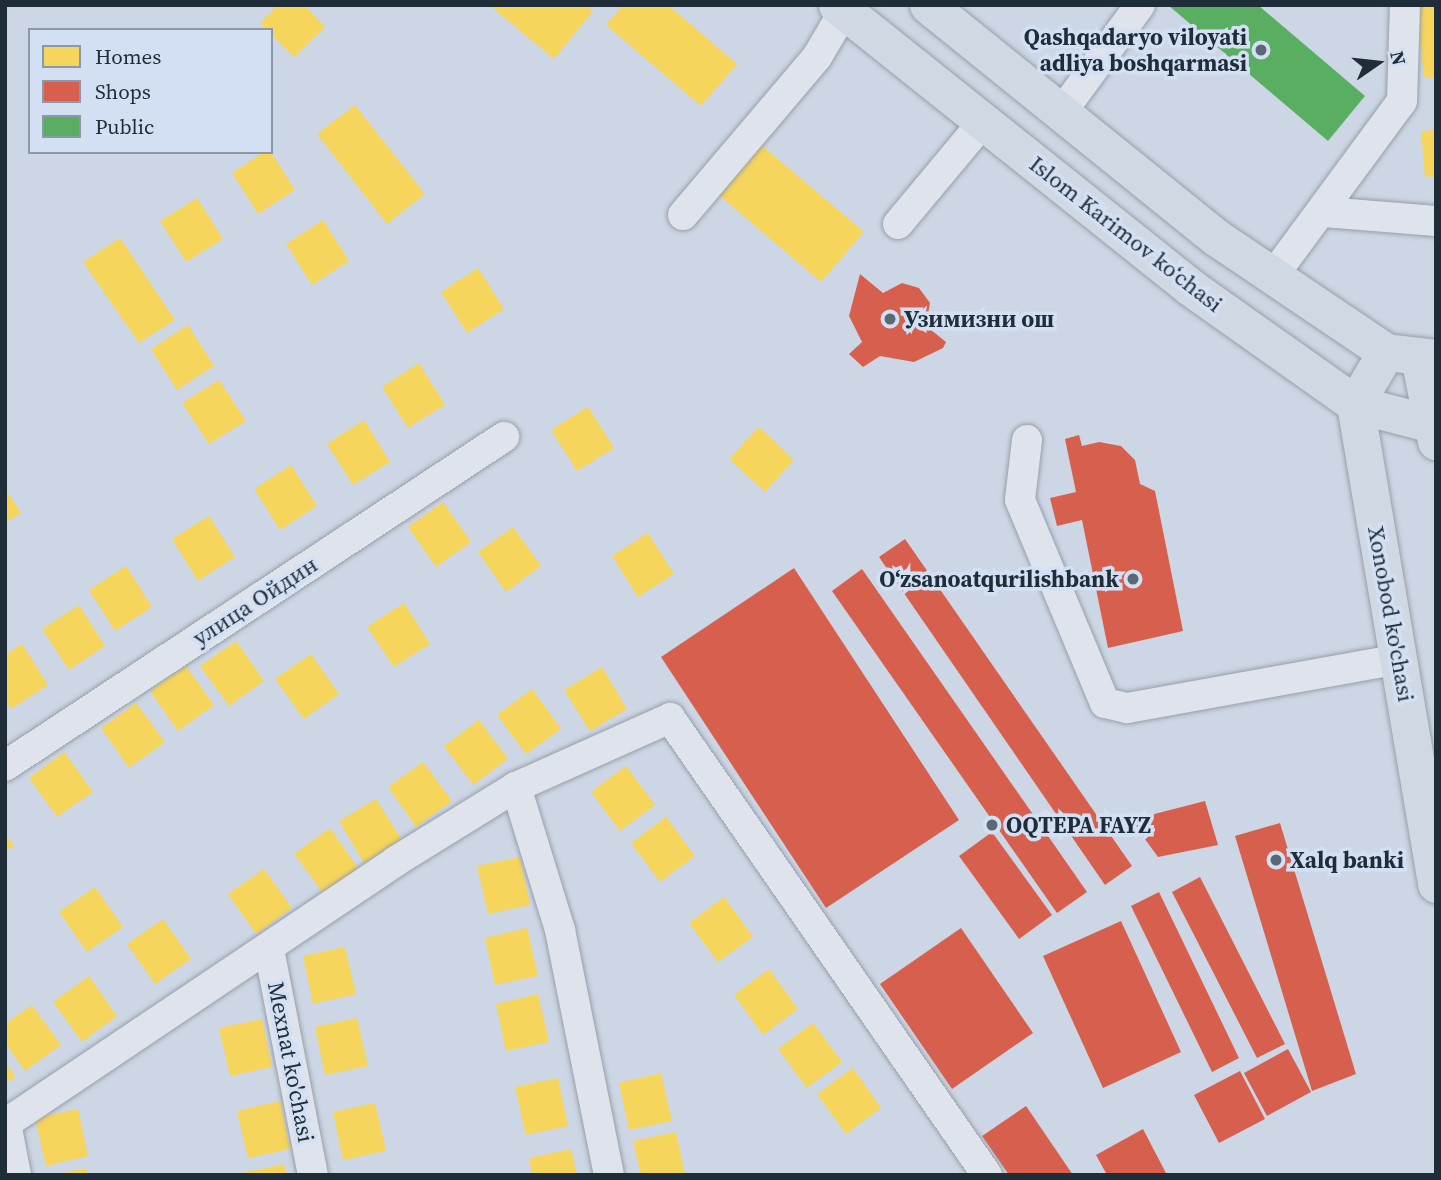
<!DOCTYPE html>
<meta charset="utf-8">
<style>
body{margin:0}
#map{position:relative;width:1441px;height:1180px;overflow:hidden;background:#cdd6e4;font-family:"Source Serif 4",serif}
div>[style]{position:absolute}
.homes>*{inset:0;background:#f6d55c}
.shops>*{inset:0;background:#d6604d}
.public>*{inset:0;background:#5aae61}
.roads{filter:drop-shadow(0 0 2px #969fa9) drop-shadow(0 0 2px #969fa9)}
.minor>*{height:30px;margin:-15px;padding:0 15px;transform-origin:15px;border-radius:15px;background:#dfe4ec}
.major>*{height:37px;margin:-18.5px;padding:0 18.5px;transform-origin:18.5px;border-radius:18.5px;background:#d0d8e3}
.dots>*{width:19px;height:19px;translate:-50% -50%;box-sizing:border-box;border:4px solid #d3e0f4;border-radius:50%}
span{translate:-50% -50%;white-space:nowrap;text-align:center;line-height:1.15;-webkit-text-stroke:7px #d3e0f4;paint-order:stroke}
.poi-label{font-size:23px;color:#1e2d37;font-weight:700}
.right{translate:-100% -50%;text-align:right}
.left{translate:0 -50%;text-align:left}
.street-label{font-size:23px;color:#1e2d37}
.frame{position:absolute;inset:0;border:7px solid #1e2d37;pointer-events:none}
.legend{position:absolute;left:28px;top:28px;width:245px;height:126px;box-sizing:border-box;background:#d3e0f4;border:2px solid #8b98a8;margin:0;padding:9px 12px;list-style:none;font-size:21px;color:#1e2d37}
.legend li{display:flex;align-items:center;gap:14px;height:35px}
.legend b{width:35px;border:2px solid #8b98a8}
.north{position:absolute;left:1343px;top:28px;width:70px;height:70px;-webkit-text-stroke:5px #d3e0f4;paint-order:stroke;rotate:76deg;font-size:19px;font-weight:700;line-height:28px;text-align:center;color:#1e2d37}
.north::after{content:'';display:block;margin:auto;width:24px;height:32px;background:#1e2d37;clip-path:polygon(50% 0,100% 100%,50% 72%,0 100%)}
</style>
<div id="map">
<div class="homes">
<i style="clip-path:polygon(278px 5px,304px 5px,325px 27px,294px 57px,260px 23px)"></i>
<i style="clip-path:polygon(489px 5px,586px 5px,593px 11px,554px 59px)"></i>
<i style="clip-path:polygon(623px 5px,668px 5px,737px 64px,701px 106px,606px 25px)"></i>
<i style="clip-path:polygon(1416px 5px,1436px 5px,1436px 77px,1424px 78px)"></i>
<i style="clip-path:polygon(355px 105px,425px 194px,387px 224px,317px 134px)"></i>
<i style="clip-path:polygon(1436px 130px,1436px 176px,1425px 177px,1421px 131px)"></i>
<i style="clip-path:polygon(761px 145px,864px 232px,821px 282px,719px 195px)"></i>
<i style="clip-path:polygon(264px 152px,271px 152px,295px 190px,258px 214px,232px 173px)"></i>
<i style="clip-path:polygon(197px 198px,223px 239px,186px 262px,160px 221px)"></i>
<i style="clip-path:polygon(323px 220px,349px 261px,312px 285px,286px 244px)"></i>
<i style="clip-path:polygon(120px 238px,175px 320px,139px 343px,83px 262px)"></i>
<i style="clip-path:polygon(478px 268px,504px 309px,467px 333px,441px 292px)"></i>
<i style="clip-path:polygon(188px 325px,214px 366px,177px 390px,151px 349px)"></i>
<i style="clip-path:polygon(419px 363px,445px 405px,408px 428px,382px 387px)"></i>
<i style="clip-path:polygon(219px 380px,246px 421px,209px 444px,182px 403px)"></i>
<i style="clip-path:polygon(588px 407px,614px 448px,577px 471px,551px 430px)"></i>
<i style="clip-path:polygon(364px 420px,390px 462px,353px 485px,327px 444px)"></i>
<i style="clip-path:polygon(759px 427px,794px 460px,765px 492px,729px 459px)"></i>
<i style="clip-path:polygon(291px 465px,317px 506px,280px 530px,254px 489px)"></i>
<i style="clip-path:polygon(5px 488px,21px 513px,5px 523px)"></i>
<i style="clip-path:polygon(443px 502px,471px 542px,436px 567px,408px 527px)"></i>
<i style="clip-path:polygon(209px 516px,235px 557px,198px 581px,172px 539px)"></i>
<i style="clip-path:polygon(513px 527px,541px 566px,506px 592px,478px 552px)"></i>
<i style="clip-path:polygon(648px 533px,674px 574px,638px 597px,612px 556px)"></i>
<i style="clip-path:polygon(126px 566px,152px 607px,115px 631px,89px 590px)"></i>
<i style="clip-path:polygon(404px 603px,430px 644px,394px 667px,367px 627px)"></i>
<i style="clip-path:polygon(79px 605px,105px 646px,69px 670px,42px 629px)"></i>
<i style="clip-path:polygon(236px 641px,264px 681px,229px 706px,200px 666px)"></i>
<i style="clip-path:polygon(22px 644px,48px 685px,11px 709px,5px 699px,5px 655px)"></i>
<i style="clip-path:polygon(311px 654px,339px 694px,304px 719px,275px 679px)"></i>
<i style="clip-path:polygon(186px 666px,214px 705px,178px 731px,150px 691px)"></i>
<i style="clip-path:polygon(602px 667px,627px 709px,590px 731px,564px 690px)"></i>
<i style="clip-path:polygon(532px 689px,561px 729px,526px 754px,497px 715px)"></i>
<i style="clip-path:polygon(136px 703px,165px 742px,129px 768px,101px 728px)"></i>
<i style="clip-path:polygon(479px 720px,508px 759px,473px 785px,444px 746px)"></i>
<i style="clip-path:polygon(64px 752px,93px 792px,57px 817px,29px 778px)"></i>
<i style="clip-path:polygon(423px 762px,452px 801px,416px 827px,388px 787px)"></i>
<i style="clip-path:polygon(626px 766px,655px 805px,620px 831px,591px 792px)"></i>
<i style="clip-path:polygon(376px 799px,402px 840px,364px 863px,339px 821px)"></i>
<i style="clip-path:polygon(666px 817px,695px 856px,660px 882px,631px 843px)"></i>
<i style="clip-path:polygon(330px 828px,358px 868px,323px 893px,294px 854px)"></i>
<i style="clip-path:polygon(5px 833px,14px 846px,5px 852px)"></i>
<i style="clip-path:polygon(520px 857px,530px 905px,488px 914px,477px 866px)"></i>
<i style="clip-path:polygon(264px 869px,292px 908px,256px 934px,228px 894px)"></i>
<i style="clip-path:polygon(95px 887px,123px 927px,87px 952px,59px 912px)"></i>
<i style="clip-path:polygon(724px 897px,753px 937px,718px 962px,689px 923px)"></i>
<i style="clip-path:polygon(163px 919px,191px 959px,155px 984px,127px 944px)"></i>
<i style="clip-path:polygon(527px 928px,538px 976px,495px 985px,485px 938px)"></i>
<i style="clip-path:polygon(345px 947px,356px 994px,313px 1004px,303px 956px)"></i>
<i style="clip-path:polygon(769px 969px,798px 1009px,763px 1035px,734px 995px)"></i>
<i style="clip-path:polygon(89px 976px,117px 1016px,82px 1042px,53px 1002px)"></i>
<i style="clip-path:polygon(538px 994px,549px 1042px,506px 1051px,496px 1004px)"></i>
<i style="clip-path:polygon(32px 1005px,61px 1045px,25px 1071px,5px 1043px,5px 1024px)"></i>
<i style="clip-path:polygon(357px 1018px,368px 1066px,325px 1075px,315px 1027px)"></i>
<i style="clip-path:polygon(262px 1019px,272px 1067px,230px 1076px,219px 1028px)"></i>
<i style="clip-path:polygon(813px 1023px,842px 1062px,807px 1088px,778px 1049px)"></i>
<i style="clip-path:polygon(5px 1062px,16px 1077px,5px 1084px)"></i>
<i style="clip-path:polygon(853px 1068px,881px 1108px,846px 1134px,817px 1094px)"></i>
<i style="clip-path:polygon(661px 1073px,672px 1121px,629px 1130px,619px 1083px)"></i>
<i style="clip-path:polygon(558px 1078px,568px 1126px,526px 1135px,515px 1087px)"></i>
<i style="clip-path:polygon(280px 1101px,290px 1149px,248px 1158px,237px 1111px)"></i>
<i style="clip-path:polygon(375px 1103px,386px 1151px,343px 1160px,333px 1112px)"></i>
<i style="clip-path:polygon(78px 1109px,88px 1156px,46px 1166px,35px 1118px)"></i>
<i style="clip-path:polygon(676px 1132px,685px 1175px,641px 1175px,633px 1141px)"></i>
<i style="clip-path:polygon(571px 1149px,577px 1175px,532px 1175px,529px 1158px)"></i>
<i style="clip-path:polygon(284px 1164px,286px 1175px,238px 1175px,238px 1174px)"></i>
<i style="clip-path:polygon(86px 1168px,88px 1175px,59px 1175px,59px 1174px)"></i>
</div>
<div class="shops">
<i style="clip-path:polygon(860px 274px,883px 293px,902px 283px,919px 288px,930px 303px,926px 326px,946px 342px,943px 348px,914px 362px,880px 356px,863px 367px,849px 354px,862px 342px,849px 316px)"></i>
<i style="clip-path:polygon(1079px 435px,1082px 446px,1099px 442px,1121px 446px,1135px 460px,1140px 484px,1155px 491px,1183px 631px,1108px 648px,1082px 520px,1057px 526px,1050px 498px,1076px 492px,1065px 439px)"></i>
<i style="clip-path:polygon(905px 539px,1132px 866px,1105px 885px,879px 557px)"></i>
<i style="clip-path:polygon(794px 568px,959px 820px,826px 908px,661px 657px)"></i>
<i style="clip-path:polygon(862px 569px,1087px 892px,1057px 913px,832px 591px)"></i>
<i style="clip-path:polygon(1205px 801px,1218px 845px,1158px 857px,1131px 820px)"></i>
<i style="clip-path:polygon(1280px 823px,1356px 1074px,1312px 1091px,1235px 836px)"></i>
<i style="clip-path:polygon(992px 832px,1052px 915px,1019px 939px,959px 856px)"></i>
<i style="clip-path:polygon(1200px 877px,1285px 1044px,1257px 1058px,1172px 892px)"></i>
<i style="clip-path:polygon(1159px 892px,1239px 1058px,1212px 1072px,1131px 906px)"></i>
<i style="clip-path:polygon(1121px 921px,1181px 1052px,1103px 1088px,1043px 956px)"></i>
<i style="clip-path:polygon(961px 928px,1033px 1033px,952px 1089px,880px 984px)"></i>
<i style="clip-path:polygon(1288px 1049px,1311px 1092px,1267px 1116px,1244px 1073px)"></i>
<i style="clip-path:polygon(1240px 1071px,1265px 1119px,1219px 1143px,1194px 1095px)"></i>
<i style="clip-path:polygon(1026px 1106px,1073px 1175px,1009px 1175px,982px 1136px)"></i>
<i style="clip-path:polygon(1143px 1129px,1167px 1175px,1107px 1175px,1096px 1155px)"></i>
</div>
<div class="public">
<i style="clip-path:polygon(1168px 5px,1258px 5px,1365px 96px,1328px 141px)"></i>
</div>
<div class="roads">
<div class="minor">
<i style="left:1061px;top:113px;width:134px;rotate:-53.8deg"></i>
<i style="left:1324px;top:212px;width:112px;rotate:4.6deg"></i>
<i style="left:683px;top:215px;width:207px;rotate:-49.7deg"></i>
<i style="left:817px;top:57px;width:53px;rotate:-59.6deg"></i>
<i style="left:898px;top:224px;width:133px;rotate:-50.2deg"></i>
<i style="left:1273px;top:276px;width:217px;rotate:-53.6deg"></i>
<i style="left:1402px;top:101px;width:96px;rotate:-88.2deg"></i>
<i style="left:1027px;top:440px;width:60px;rotate:96.7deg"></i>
<i style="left:1020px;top:500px;width:220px;rotate:67.3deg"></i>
<i style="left:1105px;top:703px;width:23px;rotate:13deg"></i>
<i style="left:1127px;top:708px;width:276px;rotate:-10.2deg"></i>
<i style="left:5px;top:766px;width:598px;rotate:-33.4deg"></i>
<i style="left:516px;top:787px;width:150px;rotate:72.9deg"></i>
<i style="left:560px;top:930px;width:250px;rotate:78.7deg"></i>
<i style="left:269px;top:949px;width:230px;rotate:79deg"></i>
<i style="left:6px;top:1123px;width:53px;rotate:79.1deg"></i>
<i style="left:5px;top:1124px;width:471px;rotate:-33.9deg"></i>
<i style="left:396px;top:861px;width:141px;rotate:-31.7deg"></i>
<i style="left:516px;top:787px;width:169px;rotate:-24.1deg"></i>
<i style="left:670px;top:718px;width:556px;rotate:55.25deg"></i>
</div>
<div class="major">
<i style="left:837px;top:5px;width:452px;rotate:38.6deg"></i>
<i style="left:1190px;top:287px;width:202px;rotate:35.3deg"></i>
<i style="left:1355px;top:404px;width:84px;rotate:14.5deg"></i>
<i style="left:928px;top:5px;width:371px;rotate:38.9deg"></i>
<i style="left:1217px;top:238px;width:204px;rotate:34deg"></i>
<i style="left:1386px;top:352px;width:50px;rotate:6.8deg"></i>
<i style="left:1386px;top:352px;width:61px;rotate:120.8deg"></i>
<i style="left:1355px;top:404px;width:487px;rotate:80.4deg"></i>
<i style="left:1419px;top:357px;width:86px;rotate:78.6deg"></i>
</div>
</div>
<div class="dots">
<i style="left:1261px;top:50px;background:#5b6874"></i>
<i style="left:890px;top:319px;background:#5b6874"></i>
<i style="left:1133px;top:579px;background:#5b6874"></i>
<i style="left:992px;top:825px;background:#5b6874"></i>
<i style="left:1276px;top:860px;background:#5b6874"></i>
</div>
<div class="poi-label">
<span class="right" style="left:1247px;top:50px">Qashqadaryo viloyati<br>adliya boshqarmasi</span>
<span class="left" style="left:904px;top:319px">Узимизни ош</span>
<span class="right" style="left:1119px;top:579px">Oʻzsanoatqurilishbank</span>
<span class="left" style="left:1006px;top:825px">OQTEPA FAYZ</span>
<span class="left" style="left:1290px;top:860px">Xalq banki</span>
</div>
<div class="street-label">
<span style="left:1126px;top:234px;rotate:38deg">Islom Karimov ko‘chasi</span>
<span style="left:255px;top:601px;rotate:-33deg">улица Ойдин</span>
<span style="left:1391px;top:614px;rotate:80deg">Xonobod ko'chasi</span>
<span style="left:291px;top:1062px;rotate:79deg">Mexnat ko'chasi</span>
</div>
<div class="frame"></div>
<ul class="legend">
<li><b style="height:19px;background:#f6d55c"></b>Homes</li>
<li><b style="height:19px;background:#d6604d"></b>Shops</li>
<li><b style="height:19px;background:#5aae61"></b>Public</li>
</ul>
<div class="north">N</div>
</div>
